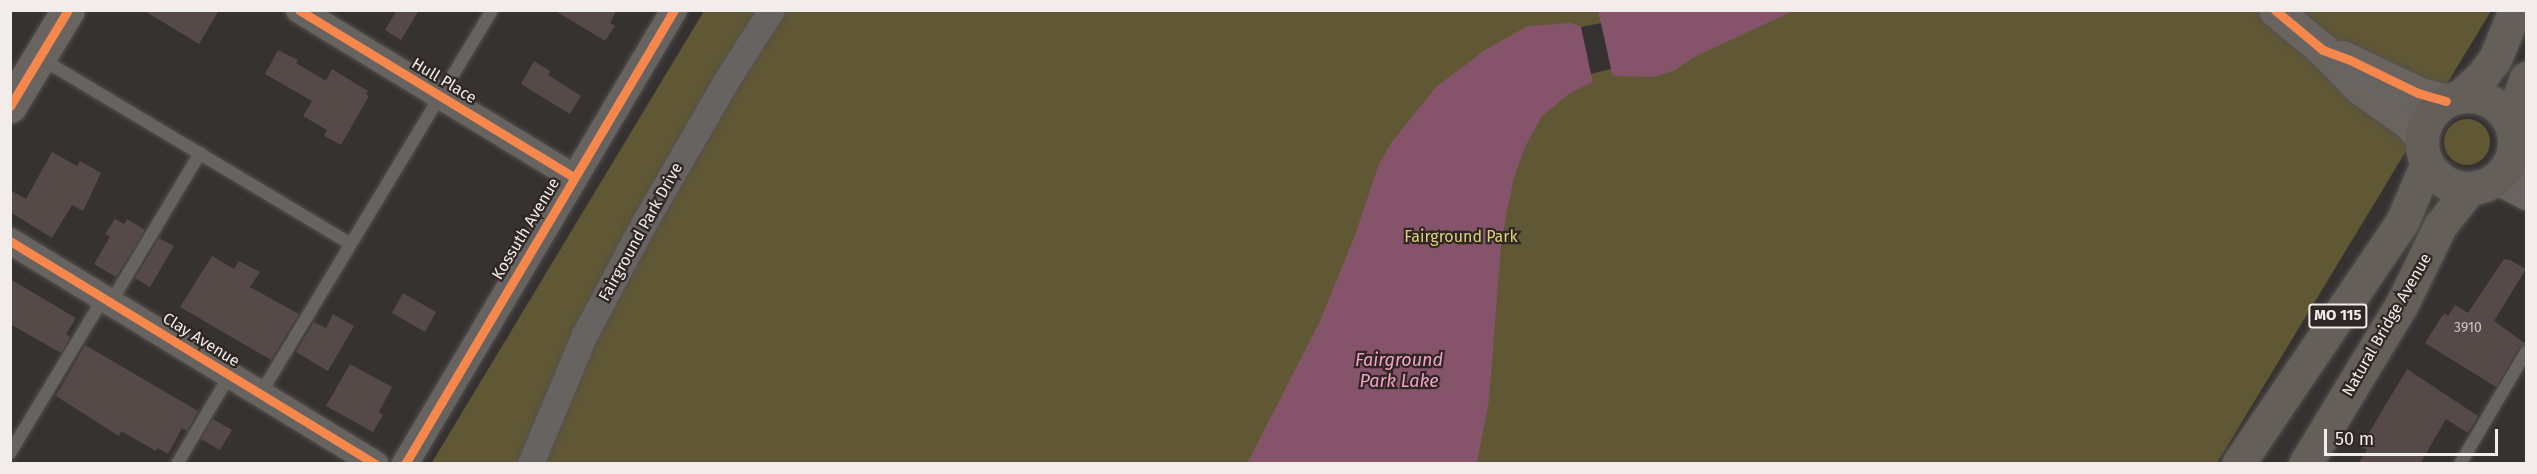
<!DOCTYPE html>
<style>
body{margin:0}
#map{position:relative;width:2537px;height:474px;overflow:hidden;background:#363231;font-family:"Fira Sans",sans-serif}
div>[style]{position:absolute}
.green>*{inset:0;background:#605735}
.round{border-radius:50%}
.water>*{inset:0;background:#86546a}
.pier>*{inset:0;background:#363231}
.building>*{inset:0;background:#564a49}
.roads{filter:drop-shadow(0 0 2px #545150) drop-shadow(0 0 2px #545150)}
.lane>*{height:12px;margin:-6px;padding:0 6px;transform-origin:6px;border-radius:6px;background:#666361}
.street>*{height:26px;margin:-13px;padding:0 13px;transform-origin:13px;border-radius:13px;background:#666361}
.secondary>*{height:33px;margin:-16.5px;padding:0 16.5px;transform-origin:16.5px;border-radius:16.5px;background:#696460}
.primary>*{height:33px;margin:-16.5px;padding:0 16.5px;transform-origin:16.5px;border-radius:16.5px;background:#655f59}
.primary>.ring{margin:-16.5px;padding:0;box-sizing:content-box;background:none;border:33px solid #655f59;border-radius:50%}
.cycleway>*{height:9px;margin:-4.5px;padding:0 4.5px;transform-origin:4.5px;border-radius:4.5px;background:#f5874c}
span{translate:-50% -50%;white-space:nowrap;text-align:center;line-height:1.15;-webkit-text-stroke:4.5px #2f2724;paint-order:stroke}
.number-label{font-size:14px;color:#cbc4c2}
.number-label span{-webkit-text-stroke-width:0}
.shield-label span{padding:2px 4px;background:#2f2724;border:2px solid;border-radius:4px;-webkit-text-stroke-width:0}
.shield-label{font-size:15px;color:#f2ecea;font-weight:700}
.street-label{font-size:16px;color:#f2ecea}
.park-label{font-size:16px;color:#e4d079}
.water-label{font-size:18px;color:#f5a1c7;font-style:italic}
.frame{position:absolute;inset:0;border:12px solid #f2ecea;pointer-events:none}
.scale{position:absolute;left:2324px;top:429px;width:174px;height:27px;box-sizing:border-box;border:3px solid #f2ecea;border-top:0;padding-left:8px;font-size:18px;line-height:21px;white-space:nowrap;color:#f2ecea;-webkit-text-stroke:4px #2f2724;paint-order:stroke}
</style>
<div id="map">
<div class="green">
<i style="clip-path:polygon(704px 11px,2491px 11px,2217px 463px,431px 464px)"></i>
<i class="round" style="left:2444px;top:119px;width:46px;height:46px"></i>
</div>
<div class="water">
<i style="clip-path:polygon(1598px 11px,1793px 11px,1694px 57px,1673px 71px,1653px 77px,1613px 76px,1611px 69px,1591px 74px,1593px 82px,1570px 93px,1542px 116px,1526px 145px,1514px 177px,1507px 211px,1501px 246px,1489px 400px,1477px 463px,1247px 464px,1320px 321px,1354px 238px,1379px 164px,1391px 143px,1436px 87px,1485px 50px,1528px 26px,1571px 23px,1581px 27px,1601px 23px)"></i>
</div>
<div class="pier">
<i style="clip-path:polygon(1601px 23px,1611px 69px,1591px 74px,1581px 27px)"></i>
</div>
<div class="building">
<i style="clip-path:polygon(143px 10px,219px 10px,199px 44px)"></i>
<i style="clip-path:polygon(397px 10px,419px 10px,401px 40px,385px 30px)"></i>
<i style="clip-path:polygon(554px 10px,617px 10px,610px 23px,615px 26px,605px 41px)"></i>
<i style="clip-path:polygon(278px 50px,298px 60px,296px 63px,326px 81px,332px 69px,368px 91px,366px 94px,369px 96px,341px 145px,324px 136px,327px 130px,303px 116px,312px 101px,265px 74px)"></i>
<i style="clip-path:polygon(534px 61px,550px 71px,548px 75px,581px 96px,570px 114px,521px 84px)"></i>
<i style="clip-path:polygon(52px 152px,77px 166px,80px 161px,101px 173px,83px 211px,72px 205px,52px 238px,10px 212px,10px 190px,26px 199px)"></i>
<i style="clip-path:polygon(115px 219px,124px 224px,127px 219px,145px 230px,116px 277px,94px 264px,110px 237px,105px 234px)"></i>
<i style="clip-path:polygon(159px 238px,174px 246px,150px 287px,135px 278px)"></i>
<i style="clip-path:polygon(212px 256px,234px 269px,239px 261px,260px 272px,250px 287px,299px 314px,271px 360px,180px 307px)"></i>
<i style="clip-path:polygon(2504px 259px,2510px 260px,2526px 269px,2494px 321px,2526px 344px,2519px 348px,2496px 387px,2425px 343px,2444px 313px,2448px 316px,2455px 305px,2468px 313px)"></i>
<i style="clip-path:polygon(10px 279px,76px 318px,66px 334px,70px 337px,61px 353px,10px 324px)"></i>
<i style="clip-path:polygon(403px 293px,436px 312px,425px 332px,392px 313px)"></i>
<i style="clip-path:polygon(333px 314px,354px 326px,328px 371px,296px 352px,314px 322px,326px 328px)"></i>
<i style="clip-path:polygon(85px 345px,198px 411px,187px 431px,182px 428px,168px 454px,158px 448px,156px 451px,121px 431px,119px 436px,56px 396px)"></i>
<i style="clip-path:polygon(350px 364px,392px 387px,379px 412px,383px 415px,373px 432px,326px 406px)"></i>
<i style="clip-path:polygon(2407px 369px,2478px 416px,2468px 433px,2446px 419px,2420px 464px,2358px 464px,2367px 450px,2361px 446px)"></i>
<i style="clip-path:polygon(213px 419px,232px 430px,220px 450px,201px 439px)"></i>
</div>
<div class="roads">
<div class="lane">
<i style="left:40px;top:58px;width:362px;rotate:30.9deg"></i>
<i style="left:111px;top:302px;width:174px;rotate:-59.1deg"></i>
<i style="left:261px;top:393px;width:447px;rotate:-58.9deg"></i>
<i style="left:10px;top:453px;width:182px;rotate:-58.9deg"></i>
<i style="left:177px;top:464px;width:102px;rotate:-59.4deg"></i>
<i style="left:2460px;top:464px;width:130px;rotate:-59.5deg"></i>
</div>
<div class="street">
<i style="left:299px;top:10px;width:322px;rotate:31.3deg"></i>
<i style="left:10px;top:241px;width:428px;rotate:31.4deg"></i>
<i style="left:405px;top:464px;width:528px;rotate:-59.35deg"></i>
<i style="left:531px;top:464px;width:138px;rotate:-67.3deg"></i>
<i style="left:584px;top:337px;width:126px;rotate:-62deg"></i>
<i style="left:643px;top:226px;width:166px;rotate:-60deg"></i>
<i style="left:726px;top:82px;width:85px;rotate:-57.4deg"></i>
</div>
<div class="secondary">
<i style="left:2275px;top:10px;width:62px;rotate:39.8deg"></i>
<i style="left:2323px;top:50px;width:53px;rotate:45.8deg"></i>
<i style="left:2360px;top:88px;width:60px;rotate:35.5deg"></i>
<i style="left:2409px;top:123px;width:20px;rotate:49deg"></i>
<i style="left:2342px;top:57px;width:84px;rotate:25.3deg"></i>
<i style="left:2418px;top:93px;width:29px;rotate:16deg"></i>
<i style="left:10px;top:106px;width:112px;rotate:-58.9deg"></i>
<i style="left:2514px;top:146px;width:17px;rotate:45deg"></i>
<i style="left:2498px;top:178px;width:32px;rotate:28deg"></i>
</div>
<div class="primary">
<i class="ring" style="left:2422px;top:96px;width:59px;height:59px"></i>
<i style="left:2460px;top:96px;width:30px;rotate:-42deg"></i>
<i style="left:2482px;top:76px;width:21px;rotate:-53deg"></i>
<i style="left:2495px;top:59px;width:53px;rotate:-67.8deg"></i>
<i style="left:2510px;top:122px;width:47px;rotate:-70deg"></i>
<i style="left:2238px;top:464px;width:292px;rotate:-55.9deg"></i>
<i style="left:2402px;top:222px;width:64px;rotate:-67deg"></i>
<i style="left:2305px;top:464px;width:187px;rotate:-58.8deg"></i>
<i style="left:2402px;top:304px;width:87px;rotate:-64deg"></i>
<i style="left:2440px;top:226px;width:47px;rotate:-51.9deg"></i>
</div>
</div>
<div class="cycleway">
<i style="left:299px;top:10px;width:322px;rotate:31.3deg"></i>
<i style="left:2275px;top:10px;width:62px;rotate:39.8deg"></i>
<i style="left:2323px;top:50px;width:29px;rotate:20deg"></i>
<i style="left:2350px;top:60px;width:76px;rotate:25.9deg"></i>
<i style="left:2418px;top:93px;width:29px;rotate:16deg"></i>
<i style="left:10px;top:106px;width:112px;rotate:-58.9deg"></i>
<i style="left:10px;top:241px;width:428px;rotate:31.4deg"></i>
<i style="left:405px;top:464px;width:528px;rotate:-59.35deg"></i>
</div>
<div class="number-label">
<span style="left:2468px;top:328px">3910</span>
</div>
<div class="shield-label">
<span style="left:2338px;top:316px">MO 115</span>
</div>
<div class="street-label">
<span style="left:444px;top:81px;rotate:31deg">Hull Place</span>
<span style="left:526px;top:229px;rotate:-59deg">Kossuth Avenue</span>
<span style="left:641px;top:232px;rotate:-61deg">Fairground Park Drive</span>
<span style="left:2387px;top:325px;rotate:-60deg">Natural Bridge Avenue</span>
<span style="left:201px;top:340px;rotate:32deg">Clay Avenue</span>
</div>
<div class="park-label">
<span style="left:1461px;top:237px">Fairground Park</span>
</div>
<div class="water-label">
<span style="left:1399px;top:371px">Fairground<br>Park Lake</span>
</div>
<div class="frame"></div>
<div class="scale">50 m</div>
</div>
